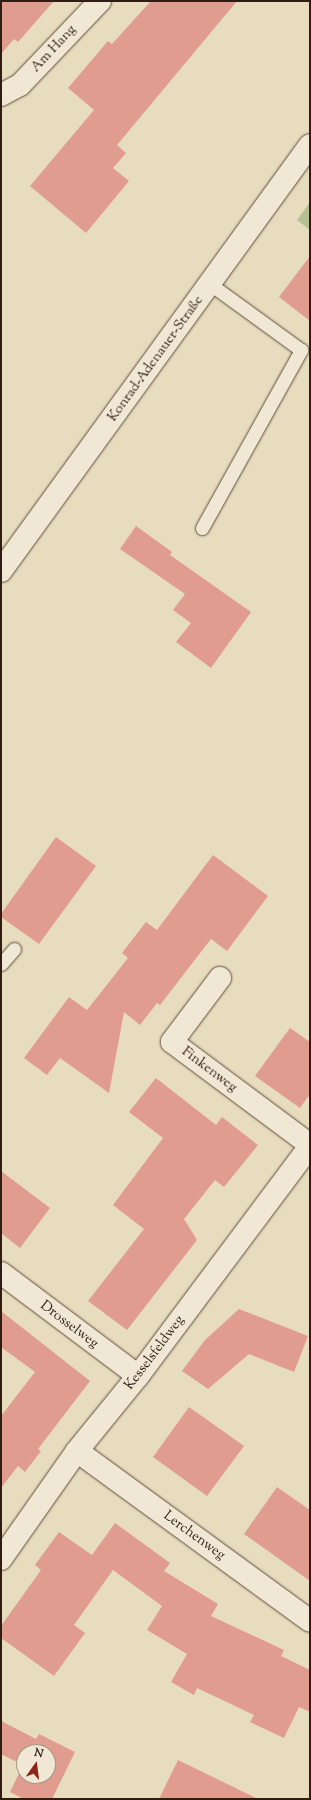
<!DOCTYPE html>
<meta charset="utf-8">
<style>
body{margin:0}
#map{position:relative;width:311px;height:1800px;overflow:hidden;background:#e8dcbe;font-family:"Sorts Mill Goudy",serif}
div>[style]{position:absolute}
.green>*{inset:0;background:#b4c193}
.building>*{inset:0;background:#e09c8e}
.roads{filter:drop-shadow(0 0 1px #5f4c3e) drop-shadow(0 0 1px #5f4c3e)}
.lane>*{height:13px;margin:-6.5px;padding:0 6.5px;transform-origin:6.5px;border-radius:6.5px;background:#f0e8d5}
.street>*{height:22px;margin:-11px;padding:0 11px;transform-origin:11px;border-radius:11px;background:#f0e8d5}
.secondary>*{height:22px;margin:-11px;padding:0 11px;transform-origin:11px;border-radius:11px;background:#f0e8d5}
span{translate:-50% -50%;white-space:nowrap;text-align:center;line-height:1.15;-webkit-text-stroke:4px #f0e8d5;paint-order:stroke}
.street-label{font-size:14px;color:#311c13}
.frame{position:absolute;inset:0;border:2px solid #311c13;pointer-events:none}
.north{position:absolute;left:16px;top:1744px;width:40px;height:40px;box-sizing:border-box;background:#f0e8d5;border:1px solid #a49687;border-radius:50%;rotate:14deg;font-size:11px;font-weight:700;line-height:16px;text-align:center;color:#311c13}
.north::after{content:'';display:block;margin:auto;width:14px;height:18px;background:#8f2418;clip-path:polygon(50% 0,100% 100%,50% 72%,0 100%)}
</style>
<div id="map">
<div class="green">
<i style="clip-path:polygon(310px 202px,310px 230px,297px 220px)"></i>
</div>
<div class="building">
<i style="clip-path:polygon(1px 1px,54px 1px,18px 42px,14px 39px,1px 54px)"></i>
<i style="clip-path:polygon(151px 1px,237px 1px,117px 145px,126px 153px,113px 168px,129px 181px,86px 233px,30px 186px,94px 110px,68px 88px,108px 41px,112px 44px)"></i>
<i style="clip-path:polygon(310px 256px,310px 321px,279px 297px)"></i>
<i style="clip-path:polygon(136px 526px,172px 552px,170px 555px,251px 612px,211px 668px,176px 642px,191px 623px,173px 610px,185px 594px,120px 549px)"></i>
<i style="clip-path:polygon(56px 837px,96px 866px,39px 944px,1px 917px,1px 914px)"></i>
<i style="clip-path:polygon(213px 855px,268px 896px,227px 951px,211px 939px,160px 1005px,157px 1003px,140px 1025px,124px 1012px,109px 1093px,60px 1058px,47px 1075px,24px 1058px,69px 997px,87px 1010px,128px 958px,122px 953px,146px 922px,157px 930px)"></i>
<i style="clip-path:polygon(290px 1028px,310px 1042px,310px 1094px,300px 1108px,255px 1076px)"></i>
<i style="clip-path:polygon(156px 1078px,216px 1125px,222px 1117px,258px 1145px,224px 1187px,215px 1180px,184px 1219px,197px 1240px,127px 1330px,88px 1301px,144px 1229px,113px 1205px,163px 1138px,129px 1112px)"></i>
<i style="clip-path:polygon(1px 1171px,50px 1208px,20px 1248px,1px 1233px)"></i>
<i style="clip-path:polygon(239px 1309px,308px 1336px,294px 1372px,249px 1354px,208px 1389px,182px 1371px,205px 1340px)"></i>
<i style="clip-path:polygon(1px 1311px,90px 1381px,38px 1449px,41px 1451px,25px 1472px,18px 1466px,1px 1488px,1px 1416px,35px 1372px,1px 1347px)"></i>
<i style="clip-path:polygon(189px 1407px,244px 1446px,207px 1496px,153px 1457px)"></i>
<i style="clip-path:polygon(277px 1487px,310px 1510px,310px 1581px,244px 1534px)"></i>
<i style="clip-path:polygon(115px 1523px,170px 1563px,164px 1571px,218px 1604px,211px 1616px,284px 1650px,281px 1656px,310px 1670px,310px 1712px,299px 1707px,284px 1738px,250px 1722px,254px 1715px,197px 1688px,194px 1695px,171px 1682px,187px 1654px,147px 1630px,162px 1606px,113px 1570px,74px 1625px,85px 1633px,54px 1676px,1px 1638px,1px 1626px,41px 1570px,35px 1565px,59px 1532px,92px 1555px)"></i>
<i style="clip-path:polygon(evenodd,1px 1721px,36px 1739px,39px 1734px,75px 1752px,52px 1799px,24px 1799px,10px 1792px,23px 1765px,1px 1754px,1px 1721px,24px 1752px,48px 1752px,48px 1776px,24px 1776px,24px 1752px)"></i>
<i style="clip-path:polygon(178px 1760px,258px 1799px,159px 1799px)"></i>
</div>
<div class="roads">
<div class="lane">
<i style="left:202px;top:528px;width:204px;rotate:-60.9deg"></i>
<i style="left:301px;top:350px;width:112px;rotate:-144deg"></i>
<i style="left:1px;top:964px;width:20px;rotate:-49deg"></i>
</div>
<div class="street">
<i style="left:1px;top:95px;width:21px;rotate:-28deg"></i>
<i style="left:20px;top:85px;width:116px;rotate:-46.4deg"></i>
<i style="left:220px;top:978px;width:80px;rotate:126.9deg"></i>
<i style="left:172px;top:1042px;width:172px;rotate:36.7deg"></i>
<i style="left:1px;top:1273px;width:171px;rotate:36.9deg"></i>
<i style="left:77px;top:1451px;width:288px;rotate:36.1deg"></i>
<i style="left:1px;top:1559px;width:132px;rotate:-54.9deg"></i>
<i style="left:77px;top:1451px;width:97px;rotate:-50.9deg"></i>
<i style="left:138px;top:1376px;width:287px;rotate:-53.2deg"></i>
</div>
<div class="secondary">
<i style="left:1px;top:571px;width:526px;rotate:-54.04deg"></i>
</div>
</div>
<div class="street-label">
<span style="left:54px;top:49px;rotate:-47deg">Am Hang</span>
<span style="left:156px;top:359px;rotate:-54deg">Konrad-Adenauer-Straße</span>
<span style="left:209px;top:1070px;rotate:37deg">Finkenweg</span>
<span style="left:69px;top:1325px;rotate:37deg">Drosselweg</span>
<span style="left:155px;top:1353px;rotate:-53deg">Kesselsfeldweg</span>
<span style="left:194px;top:1536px;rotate:36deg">Lerchenweg</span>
</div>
<div class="frame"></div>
<div class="north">N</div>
</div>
